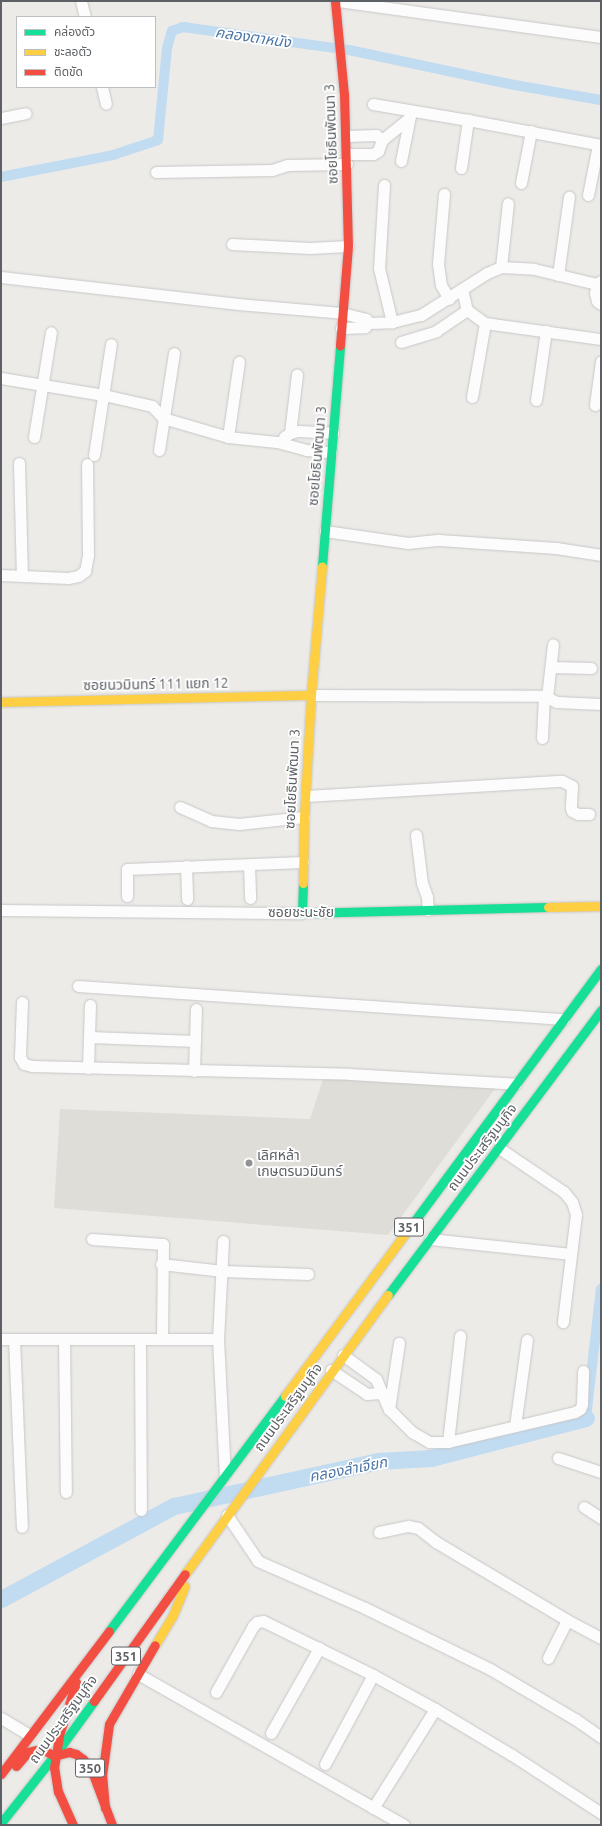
<!DOCTYPE html>
<meta charset="utf-8">
<style>
body{margin:0}
#map{position:relative;width:602px;height:1826px;overflow:hidden;background:#ecebe8;font-family:Ubuntu,"Noto Sans Thai",sans-serif}
div>[style]{position:absolute}
.education>*{inset:0;background:#dfddd8}
.canal>*{height:10px;margin:-5px;padding:0 5px;transform-origin:5px;border-radius:5px;background:#c1dbf1}
.river>*{height:17px;margin:-8.5px;padding:0 8.5px;transform-origin:8.5px;border-radius:8.5px;background:#c1dbf1}
.roads{filter:drop-shadow(0 0 1px #c7c7c7) drop-shadow(0 0 1px #c7c7c7)}
.street>*{height:11px;margin:-5.5px;padding:0 5.5px;transform-origin:5.5px;border-radius:5.5px;background:#fcfcfc}
.fast>*{height:9px;margin:-4.5px;padding:0 4.5px;transform-origin:4.5px;border-radius:4.5px;background:#16e098}
.slow>*{height:9px;margin:-4.5px;padding:0 4.5px;transform-origin:4.5px;border-radius:4.5px;background:#ffcf43}
.jam>*{height:9px;margin:-4.5px;padding:0 4.5px;transform-origin:4.5px;border-radius:4.5px;background:#f24e42}
.dots>*{width:11px;height:11px;translate:-50% -50%;box-sizing:border-box;border:2px solid #fff;border-radius:50%}
span{translate:-50% -50%;white-space:nowrap;text-align:center;line-height:1.15;-webkit-text-stroke:3.5px #fff;paint-order:stroke}
.shield-label span{padding:1px 3px;background:#fff;border:1px solid;border-radius:3px;-webkit-text-stroke-width:0}
.shield-label{font-size:13px;color:#5d6064;font-weight:700}
.street-label{font-size:14px;color:#5d6064}
.poi-label{font-size:14px;color:#5d6064}
.left{translate:0 -50%;text-align:left}
.water-label{font-size:15px;color:#4c76a6;font-style:italic}
.frame{position:absolute;inset:0;border:2px solid #5d6064;pointer-events:none}
.legend{position:absolute;left:16px;top:16px;width:140px;height:72px;box-sizing:border-box;background:#fff;border:1px solid #bebfc1;margin:0;padding:5px 7px;list-style:none;font-size:12px;color:#5d6064}
.legend li{display:flex;align-items:center;gap:8px;height:20px}
.legend b{width:20px;border:1px solid #bebfc1}
</style>
<div id="map">
<div class="education">
<i style="clip-path:polygon(326px 1070px,502px 1079px,388px 1235px,54px 1208px,60px 1109px,310px 1119px)"></i>
</div>
<div class="canal">
<i style="left:1px;top:177px;width:114px;rotate:-11.1deg"></i>
<i style="left:113px;top:155px;width:47px;rotate:-18.4deg"></i>
<i style="left:158px;top:140px;width:92px;rotate:-84.4deg"></i>
<i style="left:167px;top:48px;width:18px;rotate:-74deg"></i>
<i style="left:172px;top:31px;width:12px;rotate:-20deg"></i>
<i style="left:183px;top:27px;width:168px;rotate:7.9deg"></i>
<i style="left:349px;top:50px;width:164px;rotate:12deg"></i>
<i style="left:509px;top:84px;width:93px;rotate:9.9deg"></i>
<i style="left:586px;top:1418px;width:130px;rotate:-83.4deg"></i>
</div>
<div class="river">
<i style="left:1px;top:1599px;width:196px;rotate:-28.3deg"></i>
<i style="left:174px;top:1506px;width:209px;rotate:-12.4deg"></i>
<i style="left:378px;top:1461px;width:53px;rotate:-3.2deg"></i>
<i style="left:431px;top:1458px;width:160px;rotate:-14.5deg"></i>
</div>
<div class="roads">
<div class="street">
<i style="left:81px;top:1px;width:16px;rotate:76deg"></i>
<i style="left:338px;top:1px;width:265px;rotate:7.8deg"></i>
<i style="left:102px;top:87px;width:17px;rotate:77deg"></i>
<i style="left:373px;top:104px;width:96px;rotate:9.6deg"></i>
<i style="left:468px;top:120px;width:135px;rotate:10.6deg"></i>
<i style="left:1px;top:118px;width:25px;rotate:-11deg"></i>
<i style="left:347px;top:136px;width:29px;rotate:-2deg"></i>
<i style="left:376px;top:135px;width:8px;rotate:40deg"></i>
<i style="left:347px;top:154px;width:26px"></i>
<i style="left:373px;top:154px;width:6px;rotate:-31deg"></i>
<i style="left:378px;top:151px;width:12px;rotate:-70deg"></i>
<i style="left:382px;top:140px;width:35px;rotate:-39deg"></i>
<i style="left:401px;top:161px;width:46px;rotate:-78.7deg"></i>
<i style="left:461px;top:168px;width:49px;rotate:-81.7deg"></i>
<i style="left:156px;top:172px;width:116px;rotate:-1deg"></i>
<i style="left:272px;top:170px;width:16px;rotate:-18deg"></i>
<i style="left:287px;top:165px;width:60px;rotate:-1deg"></i>
<i style="left:521px;top:183px;width:53px;rotate:-79.1deg"></i>
<i style="left:384px;top:185px;width:83px;rotate:93.4deg"></i>
<i style="left:379px;top:268px;width:56px;rotate:76.5deg"></i>
<i style="left:444px;top:194px;width:70px;rotate:94.9deg"></i>
<i style="left:438px;top:264px;width:21px;rotate:82deg"></i>
<i style="left:441px;top:285px;width:16px;rotate:60deg"></i>
<i style="left:588px;top:195px;width:51px;rotate:-78.7deg"></i>
<i style="left:232px;top:244px;width:78px;rotate:2.9deg"></i>
<i style="left:310px;top:248px;width:38px;rotate:-3deg"></i>
<i style="left:501px;top:267px;width:64px;rotate:-83.8deg"></i>
<i style="left:558px;top:275px;width:79px;rotate:-82deg"></i>
<i style="left:1px;top:277px;width:239px;rotate:6.5deg"></i>
<i style="left:238px;top:304px;width:104px;rotate:4.9deg"></i>
<i style="left:342px;top:313px;width:25px;rotate:14deg"></i>
<i style="left:366px;top:319px;width:4px;rotate:63deg"></i>
<i style="left:601px;top:281px;width:5px;rotate:143deg"></i>
<i style="left:597px;top:284px;width:9px;rotate:103deg"></i>
<i style="left:595px;top:293px;width:8px;rotate:76deg"></i>
<i style="left:597px;top:301px;width:5px;rotate:37deg"></i>
<i style="left:462px;top:289px;width:22px;rotate:77deg"></i>
<i style="left:467px;top:310px;width:22px;rotate:36deg"></i>
<i style="left:485px;top:323px;width:117px;rotate:7.9deg"></i>
<i style="left:341px;top:328px;width:24px;rotate:-2deg"></i>
<i style="left:365px;top:327px;width:5px;rotate:-53deg"></i>
<i style="left:368px;top:323px;width:24px;rotate:-2deg"></i>
<i style="left:392px;top:322px;width:30px;rotate:-14deg"></i>
<i style="left:421px;top:315px;width:78px;rotate:-32.5deg"></i>
<i style="left:487px;top:273px;width:15px;rotate:-23deg"></i>
<i style="left:501px;top:267px;width:33px;rotate:3deg"></i>
<i style="left:534px;top:269px;width:65px;rotate:13.4deg"></i>
<i style="left:401px;top:342px;width:37px;rotate:-17deg"></i>
<i style="left:436px;top:331px;width:37px;rotate:-34deg"></i>
<i style="left:1px;top:378px;width:104px;rotate:9.4deg"></i>
<i style="left:104px;top:395px;width:49px;rotate:12.9deg"></i>
<i style="left:152px;top:406px;width:16px;rotate:47deg"></i>
<i style="left:163px;top:418px;width:68px;rotate:16.3deg"></i>
<i style="left:228px;top:437px;width:76px;rotate:-81.7deg"></i>
<i style="left:472px;top:397px;width:75px;rotate:-80deg"></i>
<i style="left:536px;top:400px;width:70px;rotate:-81.8deg"></i>
<i style="left:595px;top:405px;width:44px;rotate:-82.2deg"></i>
<i style="left:290px;top:433px;width:59px;rotate:-83.2deg"></i>
<i style="left:34px;top:437px;width:106px;rotate:-80.8deg"></i>
<i style="left:228px;top:437px;width:49px;rotate:5.8deg"></i>
<i style="left:277px;top:442px;width:30px;rotate:15deg"></i>
<i style="left:306px;top:450px;width:25px;rotate:5deg"></i>
<i style="left:284px;top:437px;width:7px;rotate:-34deg"></i>
<i style="left:290px;top:433px;width:9px;rotate:-13deg"></i>
<i style="left:299px;top:431px;width:34px;rotate:3deg"></i>
<i style="left:159px;top:450px;width:98px;rotate:-81.2deg"></i>
<i style="left:94px;top:455px;width:112px;rotate:-81.3deg"></i>
<i style="left:19px;top:463px;width:111px;rotate:88.5deg"></i>
<i style="left:325px;top:531px;width:84px;rotate:8.2deg"></i>
<i style="left:408px;top:543px;width:31px;rotate:-6deg"></i>
<i style="left:439px;top:540px;width:117px;rotate:3.9deg"></i>
<i style="left:556px;top:548px;width:46px;rotate:8.8deg"></i>
<i style="left:1px;top:575px;width:67px;rotate:2.6deg"></i>
<i style="left:68px;top:578px;width:10px;rotate:-11deg"></i>
<i style="left:78px;top:576px;width:9px;rotate:-36deg"></i>
<i style="left:85px;top:571px;width:16px;rotate:-79deg"></i>
<i style="left:88px;top:555px;width:91px;rotate:-90.6deg"></i>
<i style="left:551px;top:667px;width:40px;rotate:1.4deg"></i>
<i style="left:311px;top:695px;width:233px;rotate:0.2deg"></i>
<i style="left:544px;top:696px;width:14px;rotate:25deg"></i>
<i style="left:557px;top:702px;width:44px;rotate:2.6deg"></i>
<i style="left:547px;top:697px;width:53px;rotate:-83.5deg"></i>
<i style="left:542px;top:738px;width:42px;rotate:-87.3deg"></i>
<i style="left:306px;top:796px;width:256px;rotate:-3.4deg"></i>
<i style="left:562px;top:781px;width:11px;rotate:27deg"></i>
<i style="left:572px;top:786px;width:22px;rotate:93deg"></i>
<i style="left:571px;top:808px;width:3px;rotate:72deg"></i>
<i style="left:572px;top:811px;width:7px;rotate:27deg"></i>
<i style="left:578px;top:814px;width:11px"></i>
<i style="left:180px;top:807px;width:34px;rotate:24deg"></i>
<i style="left:211px;top:821px;width:28px;rotate:6deg"></i>
<i style="left:239px;top:824px;width:65px;rotate:-6.1deg"></i>
<i style="left:416px;top:835px;width:48px;rotate:82.9deg"></i>
<i style="left:422px;top:883px;width:15px;rotate:70deg"></i>
<i style="left:427px;top:897px;width:13px;rotate:86deg"></i>
<i style="left:249px;top:865px;width:33px;rotate:88deg"></i>
<i style="left:186px;top:866px;width:33px;rotate:88deg"></i>
<i style="left:127px;top:896px;width:27px;rotate:-90deg"></i>
<i style="left:127px;top:869px;width:176px;rotate:-2.3deg"></i>
<i style="left:1px;top:910px;width:301px;rotate:0.6deg"></i>
<i style="left:78px;top:986px;width:487px;rotate:3.9deg"></i>
<i style="left:22px;top:1002px;width:55px;rotate:92.1deg"></i>
<i style="left:20px;top:1057px;width:8px;rotate:60deg"></i>
<i style="left:24px;top:1064px;width:8px;rotate:14deg"></i>
<i style="left:32px;top:1066px;width:318px;rotate:1.4deg"></i>
<i style="left:350px;top:1074px;width:166px;rotate:3.4deg"></i>
<i style="left:89px;top:1037px;width:106px;rotate:2.2deg"></i>
<i style="left:88px;top:1068px;width:63px;rotate:-88.2deg"></i>
<i style="left:194px;top:1071px;width:62px;rotate:-88.2deg"></i>
<i style="left:499px;top:1148px;width:78px;rotate:34.1deg"></i>
<i style="left:564px;top:1192px;width:13px;rotate:51deg"></i>
<i style="left:572px;top:1202px;width:13px;rotate:72deg"></i>
<i style="left:576px;top:1214px;width:109px;rotate:96.9deg"></i>
<i style="left:92px;top:1239px;width:71px;rotate:4deg"></i>
<i style="left:163px;top:1244px;width:95px;rotate:90.6deg"></i>
<i style="left:430px;top:1239px;width:142px;rotate:6.1deg"></i>
<i style="left:223px;top:1241px;width:98px;rotate:92.9deg"></i>
<i style="left:218px;top:1339px;width:136px;rotate:87.1deg"></i>
<i style="left:161px;top:1264px;width:62px;rotate:6.4deg"></i>
<i style="left:223px;top:1271px;width:85px;rotate:2deg"></i>
<i style="left:1px;top:1339px;width:217px"></i>
<i style="left:14px;top:1339px;width:188px;rotate:87.6deg"></i>
<i style="left:64px;top:1339px;width:153px;rotate:89.3deg"></i>
<i style="left:140px;top:1339px;width:171px;rotate:89.7deg"></i>
<i style="left:343px;top:1355px;width:41px;rotate:36deg"></i>
<i style="left:376px;top:1379px;width:33px;rotate:67deg"></i>
<i style="left:389px;top:1409px;width:33px;rotate:45deg"></i>
<i style="left:412px;top:1432px;width:20px;rotate:30deg"></i>
<i style="left:429px;top:1442px;width:19px"></i>
<i style="left:448px;top:1442px;width:130px;rotate:-13.3deg"></i>
<i style="left:575px;top:1412px;width:6px;rotate:-31deg"></i>
<i style="left:580px;top:1409px;width:5px;rotate:-68deg"></i>
<i style="left:582px;top:1404px;width:33px;rotate:-88deg"></i>
<i style="left:331px;top:1370px;width:43px;rotate:33.7deg"></i>
<i style="left:367px;top:1394px;width:14px;rotate:-4deg"></i>
<i style="left:389px;top:1409px;width:67px;rotate:-81.4deg"></i>
<i style="left:515px;top:1426px;width:87px;rotate:-82.1deg"></i>
<i style="left:448px;top:1442px;width:107px;rotate:-83.5deg"></i>
<i style="left:558px;top:1458px;width:45px;rotate:18deg"></i>
<i style="left:584px;top:1507px;width:20px;rotate:33deg"></i>
<i style="left:227px;top:1515px;width:55px;rotate:56deg"></i>
<i style="left:258px;top:1561px;width:117px;rotate:23.7deg"></i>
<i style="left:365px;top:1608px;width:139px;rotate:26deg"></i>
<i style="left:490px;top:1669px;width:99px;rotate:30.5deg"></i>
<i style="left:575px;top:1719px;width:32px;rotate:35deg"></i>
<i style="left:379px;top:1532px;width:30px;rotate:-12deg"></i>
<i style="left:408px;top:1526px;width:10px;rotate:11deg"></i>
<i style="left:418px;top:1528px;width:23px;rotate:38deg"></i>
<i style="left:436px;top:1542px;width:152px;rotate:30.8deg"></i>
<i style="left:567px;top:1620px;width:38px;rotate:28deg"></i>
<i style="left:548px;top:1658px;width:42px;rotate:-63.4deg"></i>
<i style="left:138px;top:1674px;width:306px;rotate:29.6deg"></i>
<i style="left:216px;top:1692px;width:76px;rotate:-60.7deg"></i>
<i style="left:253px;top:1626px;width:6px;rotate:-45deg"></i>
<i style="left:257px;top:1622px;width:6px;rotate:-9deg"></i>
<i style="left:263px;top:1621px;width:123px;rotate:26.1deg"></i>
<i style="left:373px;top:1675px;width:71px;rotate:28.7deg"></i>
<i style="left:435px;top:1709px;width:90px;rotate:30.9deg"></i>
<i style="left:512px;top:1755px;width:106px;rotate:33.1deg"></i>
<i style="left:1px;top:1718px;width:33px;rotate:31deg"></i>
<i style="left:271px;top:1733px;width:98px;rotate:-60.5deg"></i>
<i style="left:325px;top:1764px;width:101px;rotate:-61.7deg"></i>
<i style="left:373px;top:1808px;width:117px;rotate:-57.9deg"></i>
</div>
<div class="fast">
<i style="left:322px;top:566px;width:221px;rotate:-85.3deg"></i>
<i style="left:303px;top:883px;width:30px;rotate:92deg"></i>
<i style="left:302px;top:913px;width:246px;rotate:-1.4deg"></i>
<i style="left:413px;top:1223px;width:316px;rotate:-53.5deg"></i>
<i style="left:388px;top:1295px;width:356px;rotate:-53.2deg"></i>
<i style="left:109px;top:1631px;width:294px;rotate:-53.2deg"></i>
<i style="left:1px;top:1823px;width:85px;rotate:-51.7deg"></i>
<i style="left:54px;top:1756px;width:68px;rotate:-54deg"></i>
</div>
<div class="slow">
<i style="left:1px;top:702px;width:310px;rotate:-1.3deg"></i>
<i style="left:303px;top:883px;width:66px;rotate:-89.1deg"></i>
<i style="left:304px;top:817px;width:122px;rotate:-86.7deg"></i>
<i style="left:311px;top:695px;width:129px;rotate:-85.1deg"></i>
<i style="left:548px;top:907px;width:53px;rotate:-1.1deg"></i>
<i style="left:285px;top:1396px;width:215px;rotate:-53.5deg"></i>
<i style="left:185px;top:1574px;width:345px;rotate:-54deg"></i>
<i style="left:155px;top:1645px;width:35px;rotate:-59deg"></i>
<i style="left:173px;top:1615px;width:31px;rotate:-68deg"></i>
</div>
<div class="jam">
<i style="left:335px;top:1px;width:93px;rotate:84.5deg"></i>
<i style="left:344px;top:94px;width:152px;rotate:88.5deg"></i>
<i style="left:348px;top:246px;width:100px;rotate:94.6deg"></i>
<i style="left:94px;top:1701px;width:156px;rotate:-54.4deg"></i>
<i style="left:16px;top:1766px;width:18px;rotate:-49deg"></i>
<i style="left:28px;top:1752px;width:9px;rotate:-13deg"></i>
<i style="left:37px;top:1750px;width:7px"></i>
<i style="left:44px;top:1750px;width:12px;rotate:31deg"></i>
<i style="left:54px;top:1756px;width:16px;rotate:-15deg"></i>
<i style="left:69px;top:1752px;width:7px;rotate:16deg"></i>
<i style="left:76px;top:1754px;width:9px;rotate:36deg"></i>
<i style="left:83px;top:1759px;width:13px;rotate:51deg"></i>
<i style="left:91px;top:1769px;width:60px;rotate:69.4deg"></i>
<i style="left:1px;top:1774px;width:179px;rotate:-52.9deg"></i>
<i style="left:105px;top:1808px;width:32px;rotate:-95deg"></i>
<i style="left:102px;top:1776px;width:52px;rotate:-82.3deg"></i>
<i style="left:109px;top:1724px;width:91px;rotate:-59.8deg"></i>
<i style="left:73px;top:1825px;width:36px;rotate:-114deg"></i>
<i style="left:58px;top:1792px;width:24px;rotate:-99deg"></i>
<i style="left:54px;top:1768px;width:36px;rotate:-81deg"></i>
<i style="left:60px;top:1732px;width:52px;rotate:-71.9deg"></i>
</div>
</div>
<div class="dots">
<i style="left:249px;top:1163px;background:#8f9192"></i>
</div>
<div class="shield-label">
<span style="left:409px;top:1227px">351</span>
<span style="left:126px;top:1656px">351</span>
<span style="left:90px;top:1768px">350</span>
</div>
<div class="street-label">
<span style="left:331px;top:134px;rotate:-92deg">ซอยโยธินพัฒนา 3</span>
<span style="left:317px;top:456px;rotate:-85deg">ซอยโยธินพัฒนา 3</span>
<span style="left:156px;top:684px;rotate:-1deg">ซอยนวมินทร์ 111 แยก 12</span>
<span style="left:292px;top:779px;rotate:-87deg">ซอยโยธินพัฒนา 3</span>
<span style="left:301px;top:912px">ซอยชะนะชัย</span>
<span style="left:482px;top:1147px;rotate:-53deg">ถนนประเสริฐมนูกิจ</span>
<span style="left:288px;top:1407px;rotate:-54deg">ถนนประเสริฐมนูกิจ</span>
<span style="left:63px;top:1719px;rotate:-54deg">ถนนประเสริฐมนูกิจ</span>
</div>
<div class="poi-label">
<span class="left" style="left:257px;top:1163px">เลิศหล้า<br>เกษตรนวมินทร์</span>
</div>
<div class="water-label">
<span style="left:253px;top:37px;rotate:8deg">คลองตาหนัง</span>
<span style="left:348px;top:1469px;rotate:-11deg">คลองลำเจียก</span>
</div>
<div class="frame"></div>
<ul class="legend">
<li><b style="height:5px;background:#16e098"></b>คล่องตัว</li>
<li><b style="height:5px;background:#ffcf43"></b>ชะลอตัว</li>
<li><b style="height:5px;background:#f24e42"></b>ติดขัด</li>
</ul>
</div>
